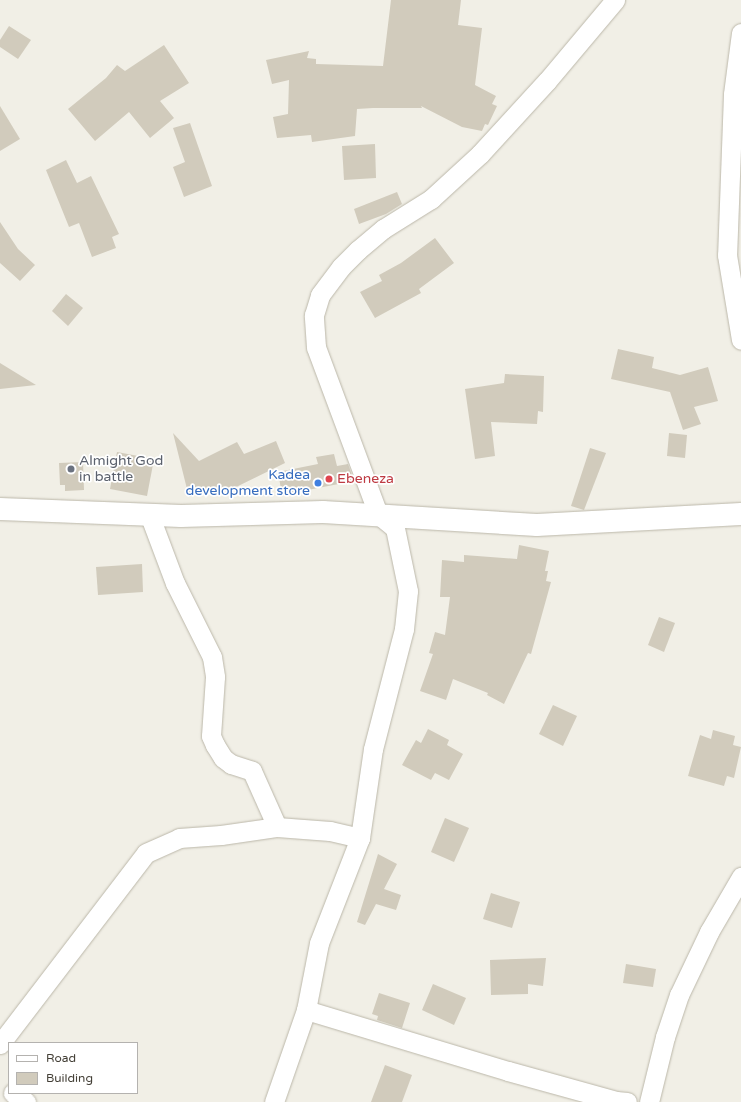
<!DOCTYPE html>
<style>
body{margin:0}
#map{position:relative;width:741px;height:1102px;overflow:hidden;background:#f1efe6;font-family:"Varela Round",sans-serif}
div>[style]{position:absolute}
.building>*{inset:0;background:#d1cbbc}
.roads{filter:drop-shadow(0 0 1px #bbb7a9) drop-shadow(0 0 1px #bbb7a9)}
.minor>*{height:19px;margin:-9.5px;padding:0 9.5px;transform-origin:9.5px;border-radius:9.5px;background:#fff}
.tertiary>*{height:22px;margin:-11px;padding:0 11px;transform-origin:11px;border-radius:11px;background:#fff}
.dots>*{width:11px;height:11px;translate:-50% -50%;box-sizing:border-box;border:2px solid #fff;border-radius:50%}
span{translate:-50% -50%;white-space:nowrap;text-align:center;line-height:1.15;-webkit-text-stroke:3.5px #fff;paint-order:stroke}
.worship-label{font-size:14px;color:#5b616d}
.left{translate:0 -50%;text-align:left}
.shop-label{font-size:14px;color:#366cbe}
.right{translate:-100% -50%;text-align:right}
.health-label{font-size:14px;color:#be3a42}
.legend{position:absolute;left:8px;top:1042px;width:130px;height:52px;box-sizing:border-box;background:#fff;border:1px solid #b4b2af;margin:0;padding:5px 7px;list-style:none;font-size:12px;color:#433f36}
.legend li{display:flex;align-items:center;gap:8px;height:20px}
.legend b{width:20px;border:1px solid #b4b2af}
</style>
<div id="map">
<div class="building">
<i style="clip-path:polygon(391px 0,461px 0,458px 25px,482px 28px,475px 85px,496px 96px,492px 104px,497px 106px,488px 125px,485px 124px,482px 131px,462px 127px,421px 106px,422px 108px,373px 108px,357px 109px,355px 136px,312px 142px,311px 135px,277px 138px,273px 117px,288px 114px,289px 80px,272px 84px,266px 60px,309px 51px,307px 58px,316px 59px,316px 64px,383px 66px)"></i>
<i style="clip-path:polygon(9px 26px,31px 40px,18px 59px,0 47px,0 40px)"></i>
<i style="clip-path:polygon(164px 45px,189px 83px,160px 101px,174px 118px,150px 138px,129px 112px,95px 141px,68px 109px,106px 78px,117px 65px,125px 71px)"></i>
<i style="clip-path:polygon(0 106px,20px 139px,0 151px)"></i>
<i style="clip-path:polygon(190px 123px,212px 186px,184px 197px,173px 167px,185px 162px,173px 128px)"></i>
<i style="clip-path:polygon(375px 144px,376px 178px,344px 180px,342px 146px)"></i>
<i style="clip-path:polygon(66px 160px,77px 183px,91px 176px,119px 234px,112px 237px,116px 248px,92px 257px,79px 223px,69px 227px,46px 170px)"></i>
<i style="clip-path:polygon(397px 192px,402px 204px,386px 214px,359px 224px,354px 209px)"></i>
<i style="clip-path:polygon(0 222px,18px 249px,35px 265px,20px 281px,0 263px)"></i>
<i style="clip-path:polygon(435px 238px,454px 263px,419px 289px,421px 293px,375px 318px,360px 292px,382px 281px,379px 275px,401px 263px)"></i>
<i style="clip-path:polygon(66px 294px,83px 308px,68px 326px,52px 311px)"></i>
<i style="clip-path:polygon(618px 349px,654px 357px,652px 368px,680px 375px,708px 367px,718px 401px,694px 407px,701px 424px,683px 430px,670px 392px,611px 379px)"></i>
<i style="clip-path:polygon(0 363px,36px 385px,0 389px)"></i>
<i style="clip-path:polygon(505px 374px,544px 376px,543px 412px,538px 411px,537px 424px,491px 422px,495px 456px,475px 459px,465px 389px,504px 383px)"></i>
<i style="clip-path:polygon(173px 433px,199px 461px,237px 442px,244px 454px,276px 441px,285px 463px,228px 491px,226px 487px,189px 497px)"></i>
<i style="clip-path:polygon(669px 433px,687px 435px,685px 458px,667px 456px)"></i>
<i style="clip-path:polygon(590px 448px,606px 453px,584px 510px,571px 506px)"></i>
<i style="clip-path:polygon(117px 452px,154px 459px,147px 496px,110px 489px)"></i>
<i style="clip-path:polygon(334px 454px,337px 466px,348px 464px,354px 481px,282px 495px,278px 472px,318px 464px,316px 457px)"></i>
<i style="clip-path:polygon(83px 462px,84px 490px,65px 491px,65px 485px,60px 485px,59px 463px)"></i>
<i style="clip-path:polygon(519px 545px,549px 551px,545px 571px,548px 571px,546px 581px,551px 582px,531px 654px,528px 653px,504px 704px,487px 695px,488px 693px,453px 679px,446px 700px,420px 691px,433px 654px,429px 653px,435px 632px,445px 635px,450px 597px,440px 597px,442px 560px,464px 562px,464px 555px,517px 559px)"></i>
<i style="clip-path:polygon(142px 564px,143px 592px,98px 595px,96px 567px)"></i>
<i style="clip-path:polygon(659px 617px,675px 623px,664px 652px,648px 645px)"></i>
<i style="clip-path:polygon(553px 705px,577px 716px,563px 746px,539px 734px)"></i>
<i style="clip-path:polygon(428px 729px,449px 740px,447px 745px,463px 754px,449px 780px,435px 773px,431px 780px,402px 765px,416px 740px,421px 743px)"></i>
<i style="clip-path:polygon(713px 730px,735px 736px,733px 745px,741px 747px,734px 778px,727px 776px,724px 786px,688px 776px,700px 735px,711px 739px)"></i>
<i style="clip-path:polygon(445px 818px,469px 828px,454px 862px,431px 852px)"></i>
<i style="clip-path:polygon(378px 854px,397px 864px,384px 889px,401px 895px,396px 910px,376px 904px,365px 925px,357px 922px)"></i>
<i style="clip-path:polygon(491px 893px,520px 902px,512px 928px,483px 919px)"></i>
<i style="clip-path:polygon(546px 958px,543px 986px,528px 984px,528px 994px,491px 995px,490px 960px)"></i>
<i style="clip-path:polygon(626px 964px,656px 969px,653px 987px,623px 983px)"></i>
<i style="clip-path:polygon(433px 984px,466px 998px,454px 1025px,422px 1010px)"></i>
<i style="clip-path:polygon(379px 993px,410px 1003px,402px 1028px,377px 1020px,378px 1016px,372px 1014px)"></i>
<i style="clip-path:polygon(385px 1065px,412px 1075px,402px 1102px,371px 1102px)"></i>
</div>
<div class="roads">
<div class="minor">
<i style="left:741px;top:33px;width:62px;rotate:97.5deg"></i>
<i style="left:733px;top:94px;width:161px;rotate:92.1deg"></i>
<i style="left:727px;top:255px;width:86px;rotate:80.6deg"></i>
<i style="left:149px;top:514px;width:74px;rotate:69.4deg"></i>
<i style="left:175px;top:583px;width:83px;rotate:63.4deg"></i>
<i style="left:212px;top:657px;width:20px;rotate:81deg"></i>
<i style="left:215px;top:677px;width:59px;rotate:93.9deg"></i>
<i style="left:211px;top:736px;width:10px;rotate:66deg"></i>
<i style="left:215px;top:745px;width:15px;rotate:58deg"></i>
<i style="left:223px;top:758px;width:10px;rotate:37deg"></i>
<i style="left:231px;top:764px;width:22px;rotate:18deg"></i>
<i style="left:252px;top:771px;width:61px;rotate:65.9deg"></i>
<i style="left:306px;top:1010px;width:211px;rotate:16.8deg"></i>
<i style="left:508px;top:1071px;width:112px;rotate:15.5deg"></i>
<i style="left:616px;top:1101px;width:11px;rotate:5deg"></i>
<i style="left:0;top:1044px;width:240px;rotate:-52.6deg"></i>
<i style="left:146px;top:853px;width:36px;rotate:-24deg"></i>
<i style="left:179px;top:838px;width:42px;rotate:-4.1deg"></i>
<i style="left:221px;top:835px;width:57px;rotate:-8.1deg"></i>
<i style="left:277px;top:827px;width:53px;rotate:4.3deg"></i>
<i style="left:330px;top:831px;width:31px;rotate:13deg"></i>
<i style="left:13px;top:1093px;width:16px;rotate:35deg"></i>
<i style="left:274px;top:1102px;width:97px;rotate:-70.8deg"></i>
<i style="left:306px;top:1010px;width:68px;rotate:-79deg"></i>
<i style="left:319px;top:943px;width:113px;rotate:-68.7deg"></i>
<i style="left:360px;top:838px;width:90px;rotate:-81.7deg"></i>
<i style="left:373px;top:749px;width:124px;rotate:-75.5deg"></i>
<i style="left:404px;top:629px;width:38px;rotate:-84deg"></i>
<i style="left:408px;top:591px;width:64px;rotate:-101.7deg"></i>
<i style="left:395px;top:528px;width:22px;rotate:-141deg"></i>
<i style="left:378px;top:514px;width:178px;rotate:-110.4deg"></i>
<i style="left:316px;top:347px;width:32px;rotate:-94deg"></i>
<i style="left:314px;top:315px;width:21px;rotate:-73deg"></i>
<i style="left:320px;top:295px;width:35px;rotate:-53deg"></i>
<i style="left:341px;top:267px;width:24px;rotate:-45deg"></i>
<i style="left:358px;top:250px;width:33px;rotate:-40deg"></i>
<i style="left:383px;top:229px;width:57px;rotate:-32deg"></i>
<i style="left:431px;top:199px;width:67px;rotate:-42.6deg"></i>
<i style="left:480px;top:154px;width:99px;rotate:-47.5deg"></i>
<i style="left:547px;top:81px;width:106px;rotate:-50deg"></i>
<i style="left:649px;top:1102px;width:67px;rotate:-76.2deg"></i>
<i style="left:665px;top:1037px;width:44px;rotate:-71.6deg"></i>
<i style="left:679px;top:995px;width:70px;rotate:-64.5deg"></i>
<i style="left:709px;top:932px;width:64px;rotate:-59.8deg"></i>
</div>
<div class="tertiary">
<i style="left:0;top:509px;width:181px;rotate:2.2deg"></i>
<i style="left:181px;top:516px;width:142px;rotate:-1.6deg"></i>
<i style="left:323px;top:512px;width:214px;rotate:3.5deg"></i>
<i style="left:537px;top:525px;width:204px;rotate:-3.1deg"></i>
</div>
</div>
<div class="dots">
<i style="left:71px;top:469px;background:#6b7280"></i>
<i style="left:329px;top:479px;background:#e0444e"></i>
<i style="left:318px;top:483px;background:#3f7fe0"></i>
</div>
<div class="worship-label">
<span class="left" style="left:79px;top:469px">Almight God<br>in battle</span>
</div>
<div class="shop-label">
<span class="right" style="left:310px;top:483px">Kadea<br>development store</span>
</div>
<div class="health-label">
<span class="left" style="left:337px;top:479px">Ebeneza</span>
</div>
<ul class="legend">
<li><b style="height:5px;background:#fff"></b>Road</li>
<li><b style="height:11px;background:#d1cbbc"></b>Building</li>
</ul>
</div>
